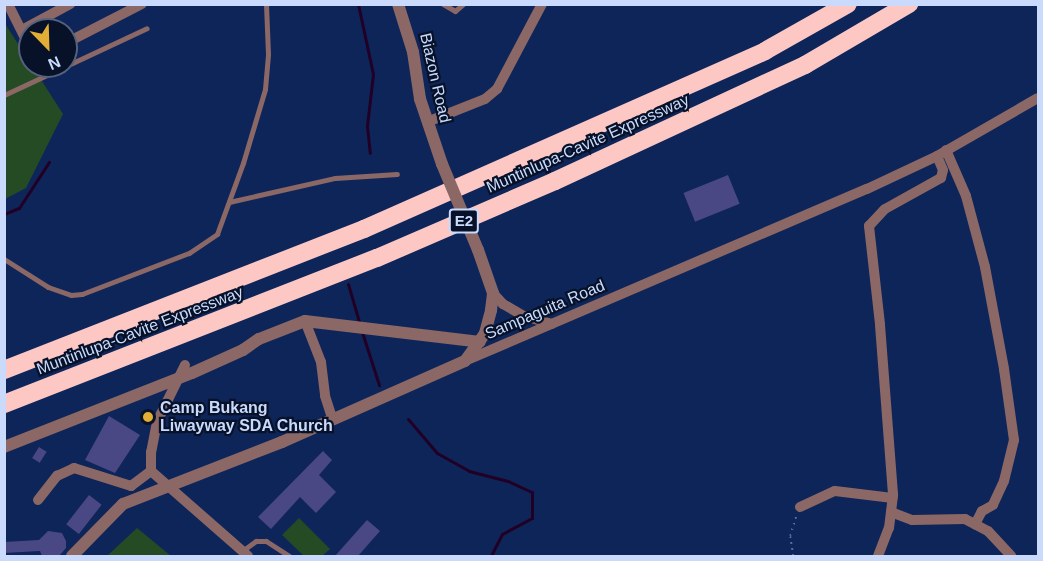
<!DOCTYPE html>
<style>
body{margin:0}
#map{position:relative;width:1043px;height:561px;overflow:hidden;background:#0e255a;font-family:Helvetica,sans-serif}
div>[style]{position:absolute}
.green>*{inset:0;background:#254b24}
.stream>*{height:3px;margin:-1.5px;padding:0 1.5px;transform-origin:1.5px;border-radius:1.5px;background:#210026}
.building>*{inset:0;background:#4a4785;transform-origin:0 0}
.path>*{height:1.5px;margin-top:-0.75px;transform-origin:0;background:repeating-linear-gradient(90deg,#576c9a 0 1.5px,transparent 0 6px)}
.service>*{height:5px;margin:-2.5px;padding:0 2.5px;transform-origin:2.5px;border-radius:2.5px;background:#8b6865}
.minor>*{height:10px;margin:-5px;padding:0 5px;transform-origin:5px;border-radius:5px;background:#8b6865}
.tertiary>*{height:12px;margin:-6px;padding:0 6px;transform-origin:6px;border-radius:6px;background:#8b6865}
.motorway>*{height:18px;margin:-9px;padding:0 9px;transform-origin:9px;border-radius:9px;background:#fdc8c4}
.tertiary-bridge>*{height:12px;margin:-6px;padding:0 6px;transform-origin:6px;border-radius:6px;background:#8b6865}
.dots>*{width:16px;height:16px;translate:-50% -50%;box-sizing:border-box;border:3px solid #071128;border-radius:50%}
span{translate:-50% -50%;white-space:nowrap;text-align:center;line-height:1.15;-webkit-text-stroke:4.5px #071128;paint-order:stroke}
.shield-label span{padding:2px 4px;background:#071128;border:2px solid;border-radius:4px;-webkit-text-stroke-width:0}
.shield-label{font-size:15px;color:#c9dafc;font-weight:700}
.street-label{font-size:16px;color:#c9dafc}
.poi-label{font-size:16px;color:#c9dafc;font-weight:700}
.left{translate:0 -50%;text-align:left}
.frame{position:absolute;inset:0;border:6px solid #c9dafc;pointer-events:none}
.north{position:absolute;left:18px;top:18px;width:60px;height:60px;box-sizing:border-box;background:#071128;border:2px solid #55617d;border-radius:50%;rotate:157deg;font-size:16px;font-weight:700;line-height:24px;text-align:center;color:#c9dafc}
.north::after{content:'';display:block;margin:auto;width:21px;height:27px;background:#e3ae35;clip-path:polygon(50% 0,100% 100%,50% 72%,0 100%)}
</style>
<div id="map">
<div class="green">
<div style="clip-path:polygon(4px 22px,63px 114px,26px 188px,5px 199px)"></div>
<div style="clip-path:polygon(299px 518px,330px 549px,322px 556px,304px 556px,282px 535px)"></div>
<div style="clip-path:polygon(137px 528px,171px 556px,107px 556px)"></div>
</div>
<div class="stream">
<div style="left:358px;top:4px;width:72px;rotate:77.9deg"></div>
<div style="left:373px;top:74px;width:52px;rotate:96.6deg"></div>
<div style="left:367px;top:126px;width:27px;rotate:84deg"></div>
<div style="left:4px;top:214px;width:16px;rotate:-22deg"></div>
<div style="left:19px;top:208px;width:55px;rotate:-56.9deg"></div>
<div style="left:348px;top:284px;width:43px;rotate:73.7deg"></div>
<div style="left:362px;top:332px;width:56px;rotate:72.2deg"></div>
<div style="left:408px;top:419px;width:45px;rotate:49.5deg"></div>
<div style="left:437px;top:453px;width:37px;rotate:29deg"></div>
<div style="left:469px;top:471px;width:40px;rotate:14.4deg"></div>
<div style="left:508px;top:481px;width:26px;rotate:25deg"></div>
<div style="left:532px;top:492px;width:26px;rotate:90deg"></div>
<div style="left:532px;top:518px;width:34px;rotate:152deg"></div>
<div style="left:502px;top:534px;width:25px;rotate:117deg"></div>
</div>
<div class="building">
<div style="left:728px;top:175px;width:31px;height:48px;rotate:68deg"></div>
<div style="clip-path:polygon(109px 416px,140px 435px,115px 473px,85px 460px)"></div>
<div style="left:39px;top:447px;width:9px;height:13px;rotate:32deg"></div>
<div style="clip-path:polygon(323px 451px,332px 460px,319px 475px,336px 492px,316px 513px,300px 497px,271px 529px,258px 517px)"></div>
<div style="left:89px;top:495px;width:16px;height:37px;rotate:38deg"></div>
<div style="clip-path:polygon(367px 520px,380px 531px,358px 556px,335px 556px)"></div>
<div style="clip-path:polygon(48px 531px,62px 533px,66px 541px,66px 548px,59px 556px,42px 556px,40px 551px,4px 553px,4px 542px,39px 540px)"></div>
</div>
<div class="path">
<div style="left:793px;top:556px;width:20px;rotate:-99deg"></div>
<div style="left:790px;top:536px;width:21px;rotate:-73deg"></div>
</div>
<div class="service">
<div style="left:443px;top:4px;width:14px;rotate:30deg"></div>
<div style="left:455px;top:11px;width:11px;rotate:-41deg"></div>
<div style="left:66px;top:66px;width:89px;rotate:-25.1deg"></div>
<div style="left:4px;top:95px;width:68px;rotate:-25.1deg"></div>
<div style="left:229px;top:202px;width:109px;rotate:-12.8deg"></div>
<div style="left:335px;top:178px;width:62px;rotate:-3.7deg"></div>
<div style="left:4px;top:259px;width:52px;rotate:32.5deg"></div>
<div style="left:48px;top:287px;width:24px;rotate:19deg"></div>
<div style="left:71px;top:295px;width:11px;rotate:-5deg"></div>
<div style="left:82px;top:294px;width:115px;rotate:-21deg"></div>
<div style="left:189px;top:253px;width:34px;rotate:-34deg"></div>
<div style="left:217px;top:234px;width:76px;rotate:-69.9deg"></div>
<div style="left:243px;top:163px;width:77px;rotate:-73.4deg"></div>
<div style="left:265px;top:89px;width:35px;rotate:-85deg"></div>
<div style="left:268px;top:54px;width:50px;rotate:-92.3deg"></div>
<div style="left:242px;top:551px;width:17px;rotate:-36deg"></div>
<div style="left:256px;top:541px;width:10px"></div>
<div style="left:266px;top:541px;width:27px;rotate:33deg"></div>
</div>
<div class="minor">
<div style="left:8px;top:4px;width:49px;rotate:63.4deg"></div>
<div style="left:22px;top:30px;width:55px;rotate:-28.4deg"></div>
<div style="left:66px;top:43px;width:85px;rotate:-27.2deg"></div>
<div style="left:427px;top:122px;width:62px;rotate:-21.6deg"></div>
<div style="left:485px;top:99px;width:16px;rotate:-40deg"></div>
<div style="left:497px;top:89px;width:96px;rotate:-62.1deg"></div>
<div style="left:946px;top:150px;width:50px;rotate:66.5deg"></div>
<div style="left:966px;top:196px;width:73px;rotate:75deg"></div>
<div style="left:985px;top:267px;width:104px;rotate:79.4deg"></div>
<div style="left:1004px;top:369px;width:72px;rotate:82deg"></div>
<div style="left:1014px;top:440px;width:42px;rotate:103.7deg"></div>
<div style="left:1004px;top:481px;width:26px;rotate:115deg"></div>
<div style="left:993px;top:505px;width:13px;rotate:151deg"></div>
<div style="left:982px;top:511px;width:15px;rotate:118deg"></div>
<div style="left:493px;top:293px;width:15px;rotate:48deg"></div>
<div style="left:503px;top:304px;width:24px;rotate:30deg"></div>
<div style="left:524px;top:316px;width:29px;rotate:16deg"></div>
<div style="left:305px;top:321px;width:44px;rotate:68.7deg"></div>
<div style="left:321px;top:362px;width:34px;rotate:83deg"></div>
<div style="left:325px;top:396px;width:25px;rotate:72deg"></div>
<div style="left:465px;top:361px;width:437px;rotate:-23.2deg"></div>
<div style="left:867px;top:189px;width:77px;rotate:-25.2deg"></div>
<div style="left:937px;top:156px;width:116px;rotate:-29.9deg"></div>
<div style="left:185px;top:365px;width:64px;rotate:116.2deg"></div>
<div style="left:157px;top:422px;width:31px;rotate:101deg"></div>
<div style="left:151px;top:452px;width:19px;rotate:90deg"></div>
<div style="left:151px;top:471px;width:129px;rotate:41.2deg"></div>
<div style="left:131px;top:486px;width:25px;rotate:-37deg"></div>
<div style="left:38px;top:500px;width:31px;rotate:-52deg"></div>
<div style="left:57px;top:476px;width:19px;rotate:-25deg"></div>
<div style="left:74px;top:468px;width:60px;rotate:17.5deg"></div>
<div style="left:800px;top:507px;width:38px;rotate:-25deg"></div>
<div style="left:835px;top:491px;width:58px;rotate:6.9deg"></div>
<div style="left:891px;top:512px;width:22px;rotate:21deg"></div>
<div style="left:912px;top:520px;width:53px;rotate:-1.1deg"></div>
<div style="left:965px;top:519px;width:26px;rotate:28deg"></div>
<div style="left:988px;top:531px;width:34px;rotate:47deg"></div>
<div style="left:878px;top:556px;width:30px;rotate:-69deg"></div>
<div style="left:889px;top:528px;width:34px;rotate:-83deg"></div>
<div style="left:893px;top:494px;width:170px;rotate:-94.4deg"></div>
<div style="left:880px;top:324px;width:99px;rotate:-96.4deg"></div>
<div style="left:869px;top:226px;width:23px;rotate:-47deg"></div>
<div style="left:885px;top:209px;width:64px;rotate:-29deg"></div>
<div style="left:941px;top:178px;width:8px;rotate:-76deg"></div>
<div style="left:943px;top:170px;width:15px;rotate:-113deg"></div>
</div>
<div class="tertiary">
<div style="left:398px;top:4px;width:50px;rotate:72.6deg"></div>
<div style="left:413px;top:52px;width:48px;rotate:81.5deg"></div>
<div style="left:420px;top:99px;width:69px;rotate:71.3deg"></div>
<div style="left:4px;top:447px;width:202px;rotate:-21.5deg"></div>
<div style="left:192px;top:373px;width:56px;rotate:-24.3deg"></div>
<div style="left:243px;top:350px;width:19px;rotate:-35deg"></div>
<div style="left:259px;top:339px;width:49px;rotate:-21.4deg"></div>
<div style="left:305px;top:321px;width:176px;rotate:6.8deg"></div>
<div style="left:72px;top:556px;width:73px;rotate:-45.6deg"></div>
<div style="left:123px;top:504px;width:171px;rotate:-21.3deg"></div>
<div style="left:282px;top:442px;width:200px;rotate:-23.9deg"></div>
<div style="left:465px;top:361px;width:34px;rotate:-54deg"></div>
<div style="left:485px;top:333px;width:24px;rotate:-75deg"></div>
<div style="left:491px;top:310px;width:17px;rotate:-83deg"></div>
<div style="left:493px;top:293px;width:46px;rotate:-109.2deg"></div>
</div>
<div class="motorway">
<div style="left:4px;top:370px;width:387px;rotate:-21.4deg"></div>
<div style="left:364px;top:229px;width:439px;rotate:-23.9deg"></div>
<div style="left:765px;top:51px;width:95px;rotate:-29.5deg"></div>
<div style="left:4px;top:404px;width:401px;rotate:-21.4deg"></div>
<div style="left:377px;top:258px;width:194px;rotate:-23.4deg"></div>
<div style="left:555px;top:181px;width:276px;rotate:-24.9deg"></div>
<div style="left:805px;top:65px;width:121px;rotate:-30.4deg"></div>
</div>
<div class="tertiary-bridge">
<div style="left:442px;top:164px;width:93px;rotate:67.3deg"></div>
</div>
<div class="dots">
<div style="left:148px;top:417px;background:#e3ae35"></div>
</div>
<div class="shield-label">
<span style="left:464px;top:221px">E2</span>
</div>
<div class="street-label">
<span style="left:435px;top:78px;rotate:77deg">Biazon Road</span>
<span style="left:588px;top:144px;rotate:-24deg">Muntinlupa-Cavite Expressway</span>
<span style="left:545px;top:310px;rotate:-23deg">Sampaguita Road</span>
<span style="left:140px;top:331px;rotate:-21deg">Muntinlupa-Cavite Expressway</span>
</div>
<div class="poi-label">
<span class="left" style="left:160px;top:417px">Camp Bukang<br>Liwayway SDA Church</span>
</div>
<div class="frame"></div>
<div class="north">N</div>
</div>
